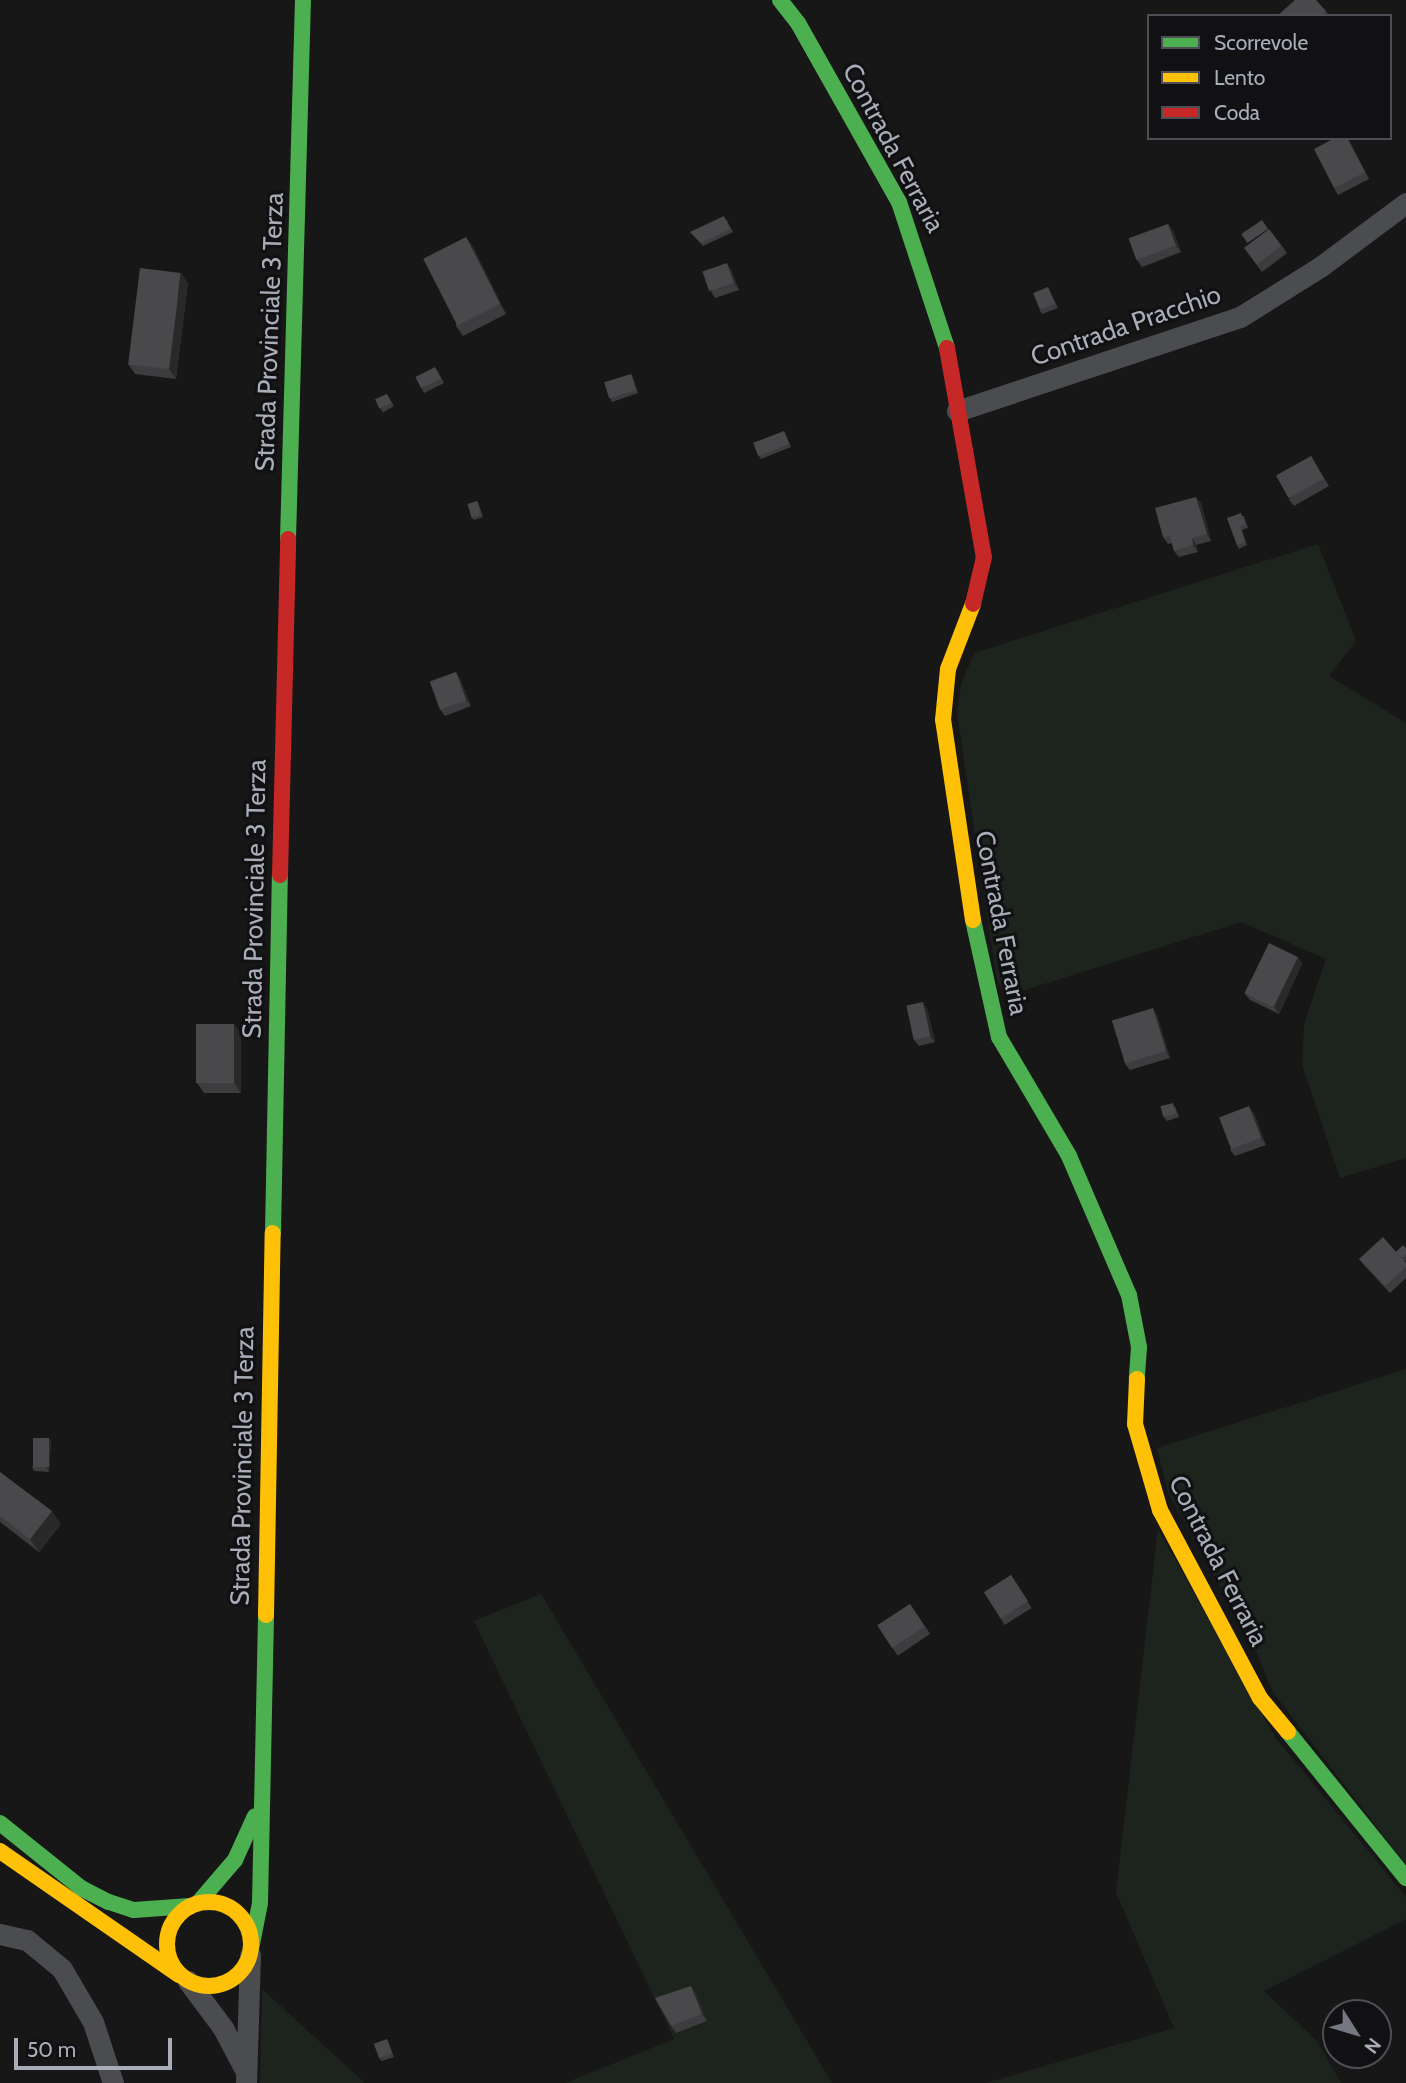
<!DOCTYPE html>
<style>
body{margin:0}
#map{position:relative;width:1406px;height:2083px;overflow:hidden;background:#171717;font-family:Cabin,sans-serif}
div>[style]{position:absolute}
.green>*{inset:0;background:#1d241e}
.street>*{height:21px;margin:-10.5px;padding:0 10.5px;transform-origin:10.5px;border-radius:10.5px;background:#4b4c50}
.fast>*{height:16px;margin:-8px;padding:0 8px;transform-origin:8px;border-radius:8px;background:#4caf50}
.slow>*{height:16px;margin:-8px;padding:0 8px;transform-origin:8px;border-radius:8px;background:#ffc107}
.slow>.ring{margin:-8px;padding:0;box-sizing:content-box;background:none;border:16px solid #ffc107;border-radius:50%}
.jam>*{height:16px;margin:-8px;padding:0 8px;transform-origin:8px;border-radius:8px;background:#c62828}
.wall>*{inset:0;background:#3d3d3f;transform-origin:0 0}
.shaded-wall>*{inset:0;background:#29292a}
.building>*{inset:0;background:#49494c;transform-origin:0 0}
span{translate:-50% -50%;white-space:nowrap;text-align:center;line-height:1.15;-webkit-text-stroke:6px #111113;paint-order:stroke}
.street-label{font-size:26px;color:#a8adb8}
.legend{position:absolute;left:1147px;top:14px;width:245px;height:126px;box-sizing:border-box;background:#111113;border:2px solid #4d4f55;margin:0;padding:9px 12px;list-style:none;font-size:21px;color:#a8adb8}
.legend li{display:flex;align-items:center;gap:14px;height:35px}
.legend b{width:35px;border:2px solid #4d4f55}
.north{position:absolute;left:1322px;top:1999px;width:70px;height:70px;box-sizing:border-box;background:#111113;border:2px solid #4d4f55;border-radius:50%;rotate:127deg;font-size:19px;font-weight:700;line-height:28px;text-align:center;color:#a8adb8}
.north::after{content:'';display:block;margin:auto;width:24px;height:32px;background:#757880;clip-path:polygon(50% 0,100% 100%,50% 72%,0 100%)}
.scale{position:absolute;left:14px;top:2038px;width:158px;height:32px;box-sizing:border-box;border:4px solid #a8adb8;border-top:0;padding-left:9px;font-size:21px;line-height:24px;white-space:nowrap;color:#a8adb8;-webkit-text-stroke:5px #111113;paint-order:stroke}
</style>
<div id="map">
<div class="green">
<div style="clip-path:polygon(1318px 544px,1356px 641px,1329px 676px,1406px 723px,1406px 1158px,1340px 1178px,1302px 1065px,1304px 1024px,1326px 959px,1241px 922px,1006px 996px,997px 981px,957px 713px,961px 684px,974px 653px)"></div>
<div style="clip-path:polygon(1406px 1369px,1406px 1865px,1272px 1691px,1256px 1651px,1168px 1492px,1157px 1448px)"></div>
<div style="clip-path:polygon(1158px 1529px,1275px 1737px,1406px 1897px,1406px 1919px,1264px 1991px,1317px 2041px,1341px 2083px,986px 2083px,1174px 2028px,1116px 1892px)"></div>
<div style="clip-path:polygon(541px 1594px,832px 2083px,565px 2083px,674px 2039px,474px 1621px)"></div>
<div style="clip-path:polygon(262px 1989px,365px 2083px,260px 2083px)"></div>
</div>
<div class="street">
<div style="left:957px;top:411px;width:298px;rotate:-18.4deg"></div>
<div style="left:1240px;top:317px;width:94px;rotate:-32deg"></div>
<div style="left:1320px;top:267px;width:107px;rotate:-36.7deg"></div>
<div style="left:0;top:1934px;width:28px;rotate:13deg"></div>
<div style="left:27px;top:1940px;width:45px;rotate:39.6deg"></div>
<div style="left:62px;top:1969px;width:61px;rotate:59.7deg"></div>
<div style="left:93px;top:2022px;width:64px;rotate:71.8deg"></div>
<div style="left:188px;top:1981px;width:59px;rotate:53.3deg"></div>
<div style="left:223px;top:2028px;width:45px;rotate:62.3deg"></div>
<div style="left:246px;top:2083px;width:128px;rotate:-88.2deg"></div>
</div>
<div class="fast">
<div style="left:780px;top:0;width:29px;rotate:52deg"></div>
<div style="left:798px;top:23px;width:206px;rotate:60.6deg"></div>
<div style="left:899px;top:202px;width:154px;rotate:71.8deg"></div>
<div style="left:288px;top:539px;width:539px;rotate:-88.41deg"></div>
<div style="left:973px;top:920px;width:120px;rotate:77.5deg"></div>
<div style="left:999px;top:1037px;width:138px;rotate:59.5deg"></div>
<div style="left:1069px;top:1156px;width:151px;rotate:66.7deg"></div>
<div style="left:1129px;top:1295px;width:53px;rotate:79.1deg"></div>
<div style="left:1139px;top:1347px;width:32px;rotate:94deg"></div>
<div style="left:273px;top:1233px;width:358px;rotate:-88.9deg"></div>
<div style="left:1288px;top:1732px;width:188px;rotate:51.1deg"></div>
<div style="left:0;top:1823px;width:104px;rotate:38.7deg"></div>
<div style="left:81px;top:1888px;width:31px;rotate:27deg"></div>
<div style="left:109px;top:1902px;width:26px;rotate:18deg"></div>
<div style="left:134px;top:1910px;width:56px;rotate:-4.1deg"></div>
<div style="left:198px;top:1903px;width:57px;rotate:-49.3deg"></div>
<div style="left:235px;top:1860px;width:48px;rotate:-65.6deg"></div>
<div style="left:251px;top:1949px;width:47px;rotate:-78.9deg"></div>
<div style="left:260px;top:1903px;width:288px;rotate:-88.8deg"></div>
</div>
<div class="slow">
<div style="left:973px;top:920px;width:202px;rotate:-98.5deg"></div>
<div style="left:943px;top:720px;width:51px;rotate:-84.4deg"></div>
<div style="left:948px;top:669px;width:70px;rotate:-69deg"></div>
<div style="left:1137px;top:1379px;width:45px;rotate:92.5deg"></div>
<div style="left:1135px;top:1424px;width:90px;rotate:73.8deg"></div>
<div style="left:1160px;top:1510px;width:213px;rotate:62deg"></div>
<div style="left:1260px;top:1698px;width:44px;rotate:50.5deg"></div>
<div style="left:266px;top:1615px;width:382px;rotate:-89deg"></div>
<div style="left:0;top:1851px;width:218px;rotate:34.7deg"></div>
<div class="ring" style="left:167px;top:1902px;width:68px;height:68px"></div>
</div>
<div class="jam">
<div style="left:947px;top:348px;width:212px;rotate:80deg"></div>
<div style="left:984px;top:557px;width:48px;rotate:103.2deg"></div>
<div style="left:280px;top:875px;width:336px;rotate:-88.6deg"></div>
</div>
<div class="wall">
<div style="clip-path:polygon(1326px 11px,1329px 16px,1277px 16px)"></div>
<div style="clip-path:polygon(1348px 138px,1369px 179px,1338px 195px,1334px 188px)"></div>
<div style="clip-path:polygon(726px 219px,733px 232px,703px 246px,690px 232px)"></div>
<div style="clip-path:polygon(1168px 224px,1173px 231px,1181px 252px,1142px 267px,1137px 260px)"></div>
<div style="clip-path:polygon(466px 237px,473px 247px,506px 314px,463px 336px,456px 326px)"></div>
<div style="clip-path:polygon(1282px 246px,1287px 253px,1262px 272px,1244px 248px)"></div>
<div style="clip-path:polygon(731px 269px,739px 290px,715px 298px,711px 292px)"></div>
<div style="clip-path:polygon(188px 283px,176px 379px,135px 374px,128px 364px)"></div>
<div style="clip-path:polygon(1048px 287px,1058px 308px,1042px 314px,1040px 311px)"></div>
<div style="clip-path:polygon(437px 370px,444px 383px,424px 393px,422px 389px)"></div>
<div style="clip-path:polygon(631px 374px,633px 378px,638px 393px,612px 402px,610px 398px)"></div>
<div style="left:387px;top:394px;width:14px;height:13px;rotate:60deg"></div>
<div style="clip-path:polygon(784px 431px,791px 447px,761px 459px,759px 456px)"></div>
<div style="clip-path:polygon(1311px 456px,1329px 486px,1294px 506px,1289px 500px)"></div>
<div style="clip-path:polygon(477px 501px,479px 505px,483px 517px,474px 520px,471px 517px)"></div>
<div style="clip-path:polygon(1201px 503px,1211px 541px,1196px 545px,1198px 552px,1179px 557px,1174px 551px,1172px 543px,1168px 544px,1163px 537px)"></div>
<div style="clip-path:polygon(1244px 516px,1248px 528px,1242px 530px,1247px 545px,1239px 549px,1237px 545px,1227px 518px)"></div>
<div style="clip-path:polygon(456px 672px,460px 679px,471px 706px,445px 716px,440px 709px)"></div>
<div style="clip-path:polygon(1298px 957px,1302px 964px,1279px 1014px,1250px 1000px,1245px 994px)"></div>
<div style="clip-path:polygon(927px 1009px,935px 1042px,919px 1046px,914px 1040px)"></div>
<div style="clip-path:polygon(1157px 1015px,1170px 1058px,1130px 1070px,1125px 1064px)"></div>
<div style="clip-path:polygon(241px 1034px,241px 1093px,204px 1093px,197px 1083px)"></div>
<div style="clip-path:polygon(1175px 1106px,1179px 1117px,1167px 1121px,1164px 1117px)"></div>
<div style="clip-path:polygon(1254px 1113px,1266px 1145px,1235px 1156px,1230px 1150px)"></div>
<div style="clip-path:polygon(1406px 1248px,1406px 1260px,1405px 1261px,1406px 1263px,1406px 1278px,1390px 1293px,1364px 1265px,1359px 1259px,1396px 1252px)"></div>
<div style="clip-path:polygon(51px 1442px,49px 1472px,34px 1471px,32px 1467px)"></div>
<div style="clip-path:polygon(0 1472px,61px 1524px,39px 1552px,0 1522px)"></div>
<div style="left:1011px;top:1575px;width:39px;height:32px;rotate:58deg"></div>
<div style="left:910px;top:1604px;width:36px;height:39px;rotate:56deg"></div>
<div style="clip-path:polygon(695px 1992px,707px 2021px,676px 2033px,671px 2026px)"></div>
<div style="clip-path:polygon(387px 2039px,394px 2057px,382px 2061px,379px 2058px)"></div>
</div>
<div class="shaded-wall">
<div style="clip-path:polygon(1347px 138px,1349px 140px,1369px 179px,1365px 172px)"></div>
<div style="clip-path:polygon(1168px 224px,1173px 231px,1181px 252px,1176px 246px)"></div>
<div style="clip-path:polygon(466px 237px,473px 247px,506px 314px,500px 304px)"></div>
<div style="clip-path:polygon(727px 263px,731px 269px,739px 290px,734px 283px)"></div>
<div style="clip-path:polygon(181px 273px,188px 283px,176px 379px,169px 369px)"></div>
<div style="clip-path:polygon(1196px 497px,1201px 503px,1211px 541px,1207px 534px)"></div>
<div style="clip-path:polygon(1192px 538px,1196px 545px,1198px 552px,1193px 545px)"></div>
<div style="clip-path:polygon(456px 672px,460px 679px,471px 706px,466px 700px)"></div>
<div style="clip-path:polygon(1298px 957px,1302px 964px,1279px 1014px,1274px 1007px)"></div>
<div style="clip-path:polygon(923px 1002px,927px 1009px,935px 1042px,930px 1036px)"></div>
<div style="clip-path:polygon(1153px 1008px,1157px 1015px,1170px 1058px,1166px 1051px)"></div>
<div style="clip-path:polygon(234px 1024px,241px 1034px,241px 1093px,234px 1083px)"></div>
<div style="clip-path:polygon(1249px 1106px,1254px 1113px,1266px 1145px,1261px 1138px)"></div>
<div style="clip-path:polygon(49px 1438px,51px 1442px,49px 1472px,47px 1468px)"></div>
<div style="clip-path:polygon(52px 1511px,61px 1524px,39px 1552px,30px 1539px)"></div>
<div style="clip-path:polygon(691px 1986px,695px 1992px,707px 2021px,702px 2014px)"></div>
</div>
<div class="building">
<div style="clip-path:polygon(1295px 0,1316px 0,1326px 11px,1321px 16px,1277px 16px)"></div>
<div style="clip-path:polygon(1335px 138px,1347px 138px,1365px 172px,1334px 188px,1314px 149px)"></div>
<div style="clip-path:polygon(724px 216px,730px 229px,701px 243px,690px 232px)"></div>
<div style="left:1262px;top:220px;width:11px;height:25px;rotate:56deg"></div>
<div style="left:1168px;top:224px;width:23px;height:42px;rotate:70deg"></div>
<div style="left:1269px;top:229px;width:21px;height:31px;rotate:53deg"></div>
<div style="left:466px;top:237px;width:75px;height:48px;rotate:63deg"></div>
<div style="left:727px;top:263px;width:21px;height:26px;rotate:71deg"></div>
<div style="left:140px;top:268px;width:41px;height:97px;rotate:7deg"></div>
<div style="left:1048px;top:287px;width:18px;height:16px;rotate:68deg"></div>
<div style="left:435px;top:367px;width:13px;height:22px;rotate:63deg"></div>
<div style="left:631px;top:374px;width:17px;height:28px;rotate:73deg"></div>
<div style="left:387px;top:394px;width:10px;height:13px;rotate:66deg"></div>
<div style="left:784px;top:431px;width:14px;height:33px;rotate:69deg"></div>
<div style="left:1311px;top:456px;width:26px;height:40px;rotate:61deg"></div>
<div style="clip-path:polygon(1196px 497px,1207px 534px,1192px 538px,1193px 545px,1174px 551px,1170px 536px,1163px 537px,1155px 508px)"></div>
<div style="left:477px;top:501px;width:14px;height:10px;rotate:73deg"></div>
<div style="clip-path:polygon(1241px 513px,1245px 524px,1240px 527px,1245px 542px,1237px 545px,1227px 518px)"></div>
<div style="left:456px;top:672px;width:30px;height:28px;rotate:70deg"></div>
<div style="left:1269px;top:943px;width:32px;height:56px;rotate:26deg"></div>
<div style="left:923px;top:1002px;width:35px;height:17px;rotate:78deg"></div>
<div style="left:1153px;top:1008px;width:45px;height:43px;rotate:73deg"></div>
<div style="left:196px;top:1024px;width:38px;height:59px"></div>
<div style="left:1173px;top:1103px;width:11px;height:13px;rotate:75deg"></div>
<div style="left:1249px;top:1106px;width:34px;height:32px;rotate:69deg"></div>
<div style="clip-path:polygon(1383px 1237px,1406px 1263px,1406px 1267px,1385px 1286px,1359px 1259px)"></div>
<div style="clip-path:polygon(1403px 1245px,1406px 1248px,1406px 1254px,1402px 1258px,1396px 1252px)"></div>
<div style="left:33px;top:1438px;width:16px;height:29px"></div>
<div style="clip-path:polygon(0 1472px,52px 1511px,30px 1539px,0 1516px)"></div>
<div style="left:1011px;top:1575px;width:31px;height:32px;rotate:57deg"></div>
<div style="left:910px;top:1604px;width:27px;height:39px;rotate:57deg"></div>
<div style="clip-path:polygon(691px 1986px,702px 2014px,671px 2026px,655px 1998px)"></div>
<div style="left:387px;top:2039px;width:15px;height:14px;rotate:70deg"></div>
</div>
<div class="street-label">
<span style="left:893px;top:148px;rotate:62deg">Contrada Ferraria</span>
<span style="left:1126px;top:326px;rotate:-19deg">Contrada Pracchio</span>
<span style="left:270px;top:332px;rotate:-88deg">Strada Provinciale 3 Terza</span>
<span style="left:255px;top:899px;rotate:-89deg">Strada Provinciale 3 Terza</span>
<span style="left:1001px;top:923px;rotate:79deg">Contrada Ferraria</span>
<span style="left:243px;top:1466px;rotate:-89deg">Strada Provinciale 3 Terza</span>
<span style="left:1218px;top:1561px;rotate:63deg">Contrada Ferraria</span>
</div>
<ul class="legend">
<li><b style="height:9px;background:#4caf50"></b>Scorrevole</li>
<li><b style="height:9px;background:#ffc107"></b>Lento</li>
<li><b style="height:9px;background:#c62828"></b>Coda</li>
</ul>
<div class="north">N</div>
<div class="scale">50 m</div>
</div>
